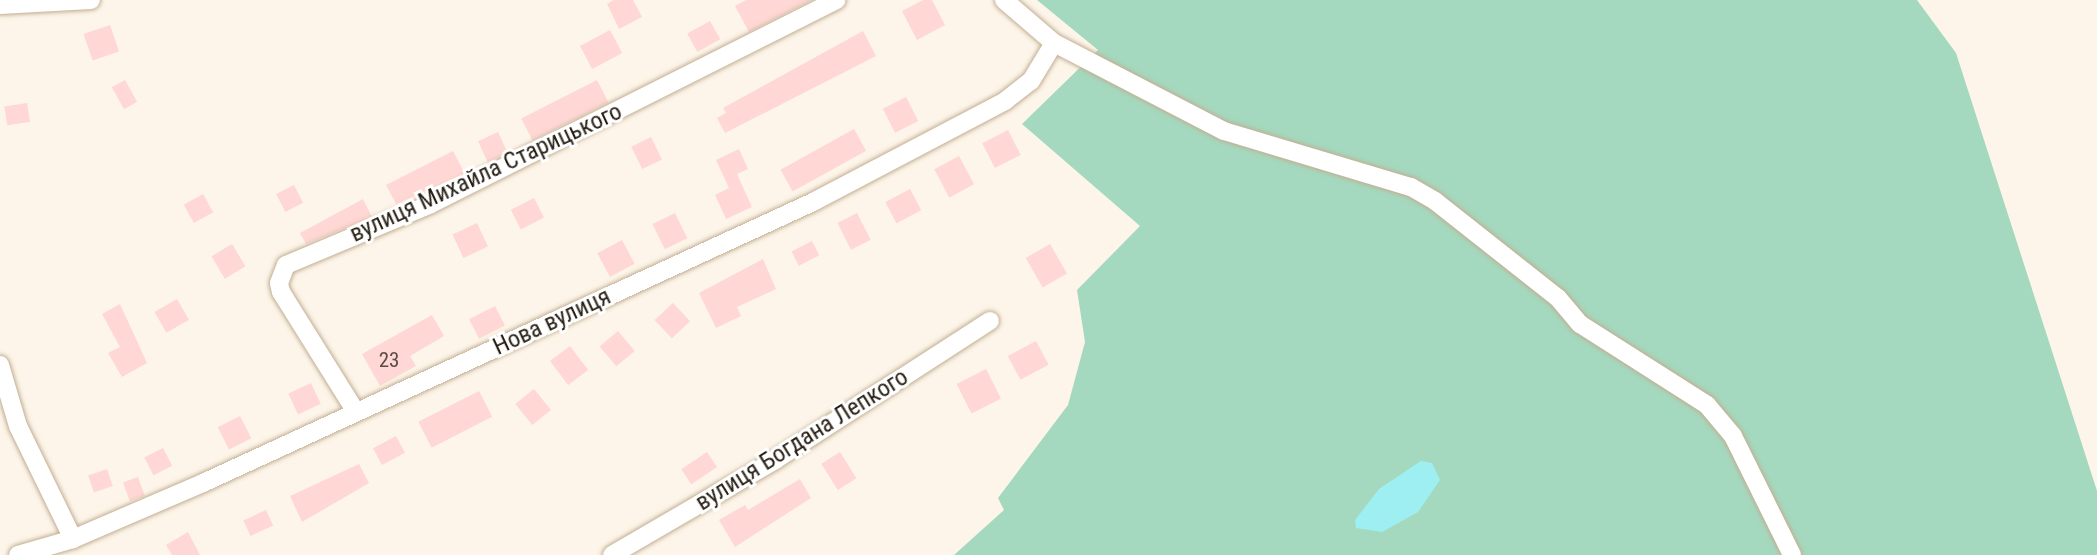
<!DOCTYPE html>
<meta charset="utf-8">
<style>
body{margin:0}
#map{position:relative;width:2097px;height:555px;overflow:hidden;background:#fdf5e9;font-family:"Roboto Condensed",sans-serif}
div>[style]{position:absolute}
.green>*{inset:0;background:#a4d9bf}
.water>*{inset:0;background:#9eeff1}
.building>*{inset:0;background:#ffd7d4;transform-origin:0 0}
.roads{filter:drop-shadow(0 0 2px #c2ae92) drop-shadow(0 0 2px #c2ae92)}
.minor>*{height:18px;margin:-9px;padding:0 9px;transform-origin:9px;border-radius:9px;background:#fff}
span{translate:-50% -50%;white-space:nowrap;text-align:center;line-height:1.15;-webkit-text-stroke:6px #fff;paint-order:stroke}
.number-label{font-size:21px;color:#5c4c43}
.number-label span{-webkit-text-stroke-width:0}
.street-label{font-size:24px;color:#251e13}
</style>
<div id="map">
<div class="green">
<div style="clip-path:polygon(1037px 0,1917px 0,1956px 53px,2097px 491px,2097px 555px,954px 555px,1004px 510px,998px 498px,1068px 405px,1085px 342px,1077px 290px,1140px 226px,1022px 124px,1098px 50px)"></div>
</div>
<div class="water">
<div style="clip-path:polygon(1421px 461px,1432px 463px,1440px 480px,1418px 512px,1382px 532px,1356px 528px,1355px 520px,1379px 489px)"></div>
</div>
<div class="building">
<div style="clip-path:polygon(614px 0,633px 0,642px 17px,619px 29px,607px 4px)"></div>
<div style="clip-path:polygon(746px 0,812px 0,749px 32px,735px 6px)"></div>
<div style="clip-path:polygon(923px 0,932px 0,945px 25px,917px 40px,902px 11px)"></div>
<div style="left:710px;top:21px;width:21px;height:26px;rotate:61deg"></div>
<div style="left:110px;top:25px;width:28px;height:28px;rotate:71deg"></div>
<div style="left:610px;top:30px;width:26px;height:34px;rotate:62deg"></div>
<div style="clip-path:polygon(863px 31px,876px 56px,725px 133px,717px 118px,726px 113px,723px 108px)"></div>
<div style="left:125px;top:80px;width:25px;height:15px;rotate:61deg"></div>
<div style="left:597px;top:80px;width:25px;height:85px;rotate:63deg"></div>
<div style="left:906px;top:97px;width:27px;height:26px;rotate:63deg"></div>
<div style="left:27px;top:103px;width:19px;height:23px;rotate:81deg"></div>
<div style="left:854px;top:129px;width:25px;height:84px;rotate:61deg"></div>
<div style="left:1008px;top:130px;width:28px;height:29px;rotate:63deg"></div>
<div style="left:498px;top:132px;width:23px;height:22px;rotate:65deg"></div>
<div style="left:651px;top:137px;width:25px;height:22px;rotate:64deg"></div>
<div style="clip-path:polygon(739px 149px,748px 169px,737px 174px,752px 207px,726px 219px,715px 195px,729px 188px,716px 160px)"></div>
<div style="clip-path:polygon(453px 151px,465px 174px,396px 204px,386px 185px)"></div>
<div style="left:959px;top:156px;width:32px;height:28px;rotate:62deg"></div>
<div style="left:294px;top:185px;width:20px;height:20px;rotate:63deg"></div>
<div style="left:910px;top:189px;width:24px;height:28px;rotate:62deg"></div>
<div style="left:203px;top:194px;width:21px;height:22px;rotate:61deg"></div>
<div style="left:534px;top:198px;width:22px;height:26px;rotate:63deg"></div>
<div style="clip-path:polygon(363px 199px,372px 217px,306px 244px,300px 233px)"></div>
<div style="left:675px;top:213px;width:28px;height:25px;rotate:64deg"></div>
<div style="left:857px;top:213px;width:30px;height:22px;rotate:63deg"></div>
<div style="left:477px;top:223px;width:26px;height:27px;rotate:65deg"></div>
<div style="left:622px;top:240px;width:27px;height:28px;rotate:62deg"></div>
<div style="left:812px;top:241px;width:16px;height:23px;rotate:63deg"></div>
<div style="left:232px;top:244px;width:26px;height:24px;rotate:59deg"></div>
<div style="left:1050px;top:244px;width:34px;height:28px;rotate:60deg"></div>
<div style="clip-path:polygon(763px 259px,776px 289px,737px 307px,741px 316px,716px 328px,699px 293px)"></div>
<div style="left:177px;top:299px;width:24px;height:26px;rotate:60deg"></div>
<div style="left:673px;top:303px;width:25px;height:25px;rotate:47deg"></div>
<div style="clip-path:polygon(120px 304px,147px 363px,122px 377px,108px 353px,120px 347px,102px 314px)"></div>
<div style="left:495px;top:306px;width:22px;height:29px;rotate:63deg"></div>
<div style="clip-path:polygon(432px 315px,444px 336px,410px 356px,416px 366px,380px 386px,362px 354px)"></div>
<div style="left:618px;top:331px;width:26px;height:24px;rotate:50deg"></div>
<div style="left:1036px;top:341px;width:27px;height:32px;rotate:62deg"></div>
<div style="left:570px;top:346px;width:30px;height:25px;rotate:53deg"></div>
<div style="left:986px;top:369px;width:33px;height:33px;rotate:63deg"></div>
<div style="left:311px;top:383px;width:23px;height:25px;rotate:65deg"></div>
<div style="left:534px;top:389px;width:27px;height:24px;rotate:51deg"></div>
<div style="left:479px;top:391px;width:29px;height:68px;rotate:63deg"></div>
<div style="left:240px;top:416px;width:25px;height:25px;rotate:63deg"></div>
<div style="left:396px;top:436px;width:19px;height:26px;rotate:62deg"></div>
<div style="left:163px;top:448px;width:20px;height:21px;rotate:63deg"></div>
<div style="left:707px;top:452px;width:18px;height:31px;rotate:56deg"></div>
<div style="left:840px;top:452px;width:31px;height:22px;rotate:58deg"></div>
<div style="clip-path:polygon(359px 464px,369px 483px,302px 522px,290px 496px)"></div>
<div style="left:107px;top:469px;width:18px;height:20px;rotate:71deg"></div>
<div style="left:138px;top:477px;width:20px;height:16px;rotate:70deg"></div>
<div style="clip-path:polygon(800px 479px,811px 498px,735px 547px,719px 520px,745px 505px,748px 510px)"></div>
<div style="left:266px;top:510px;width:17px;height:25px;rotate:65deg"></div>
<div style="clip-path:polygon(188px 532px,200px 555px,172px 555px,166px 545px)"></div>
</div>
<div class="roads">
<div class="minor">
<div style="left:1004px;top:0;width:66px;rotate:40.7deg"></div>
<div style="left:1054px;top:43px;width:191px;rotate:27.4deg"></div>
<div style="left:1224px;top:131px;width:195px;rotate:16.7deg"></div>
<div style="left:1411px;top:187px;width:28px;rotate:30deg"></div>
<div style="left:1435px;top:201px;width:157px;rotate:38.3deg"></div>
<div style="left:1558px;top:298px;width:34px;rotate:50deg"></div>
<div style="left:1580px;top:324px;width:151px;rotate:32.5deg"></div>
<div style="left:1707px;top:405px;width:40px;rotate:50deg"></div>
<div style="left:1733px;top:436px;width:133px;rotate:63.6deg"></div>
<div style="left:0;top:5px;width:91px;rotate:-3.1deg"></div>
<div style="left:0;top:365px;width:64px;rotate:73.6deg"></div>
<div style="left:18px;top:426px;width:126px;rotate:64deg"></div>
<div style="left:356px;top:412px;width:142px;rotate:-122deg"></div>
<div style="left:281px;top:292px;width:9px;rotate:-103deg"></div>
<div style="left:279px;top:283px;width:19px;rotate:-69deg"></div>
<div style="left:286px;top:265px;width:157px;rotate:-22.8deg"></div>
<div style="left:431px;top:204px;width:454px;rotate:-26.7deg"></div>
<div style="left:18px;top:555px;width:57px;rotate:-16.2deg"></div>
<div style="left:73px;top:539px;width:142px;rotate:-23.3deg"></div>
<div style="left:203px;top:483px;width:672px;rotate:-24.73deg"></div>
<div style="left:813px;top:202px;width:217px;rotate:-27.7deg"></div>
<div style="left:1005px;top:101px;width:33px;rotate:-38deg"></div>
<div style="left:1031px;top:81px;width:44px;rotate:-58.8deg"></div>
<div style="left:612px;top:555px;width:189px;rotate:-30.2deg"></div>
<div style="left:775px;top:460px;width:256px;rotate:-32.9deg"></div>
</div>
</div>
<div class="number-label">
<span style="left:389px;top:360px">23</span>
</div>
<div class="street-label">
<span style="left:486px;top:173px;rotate:-25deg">вулиця Михайла Старицького</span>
<span style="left:552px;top:322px;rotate:-25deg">Нова вулиця</span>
<span style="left:802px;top:440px;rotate:-32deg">вулиця Богдана Лепкого</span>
</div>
</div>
